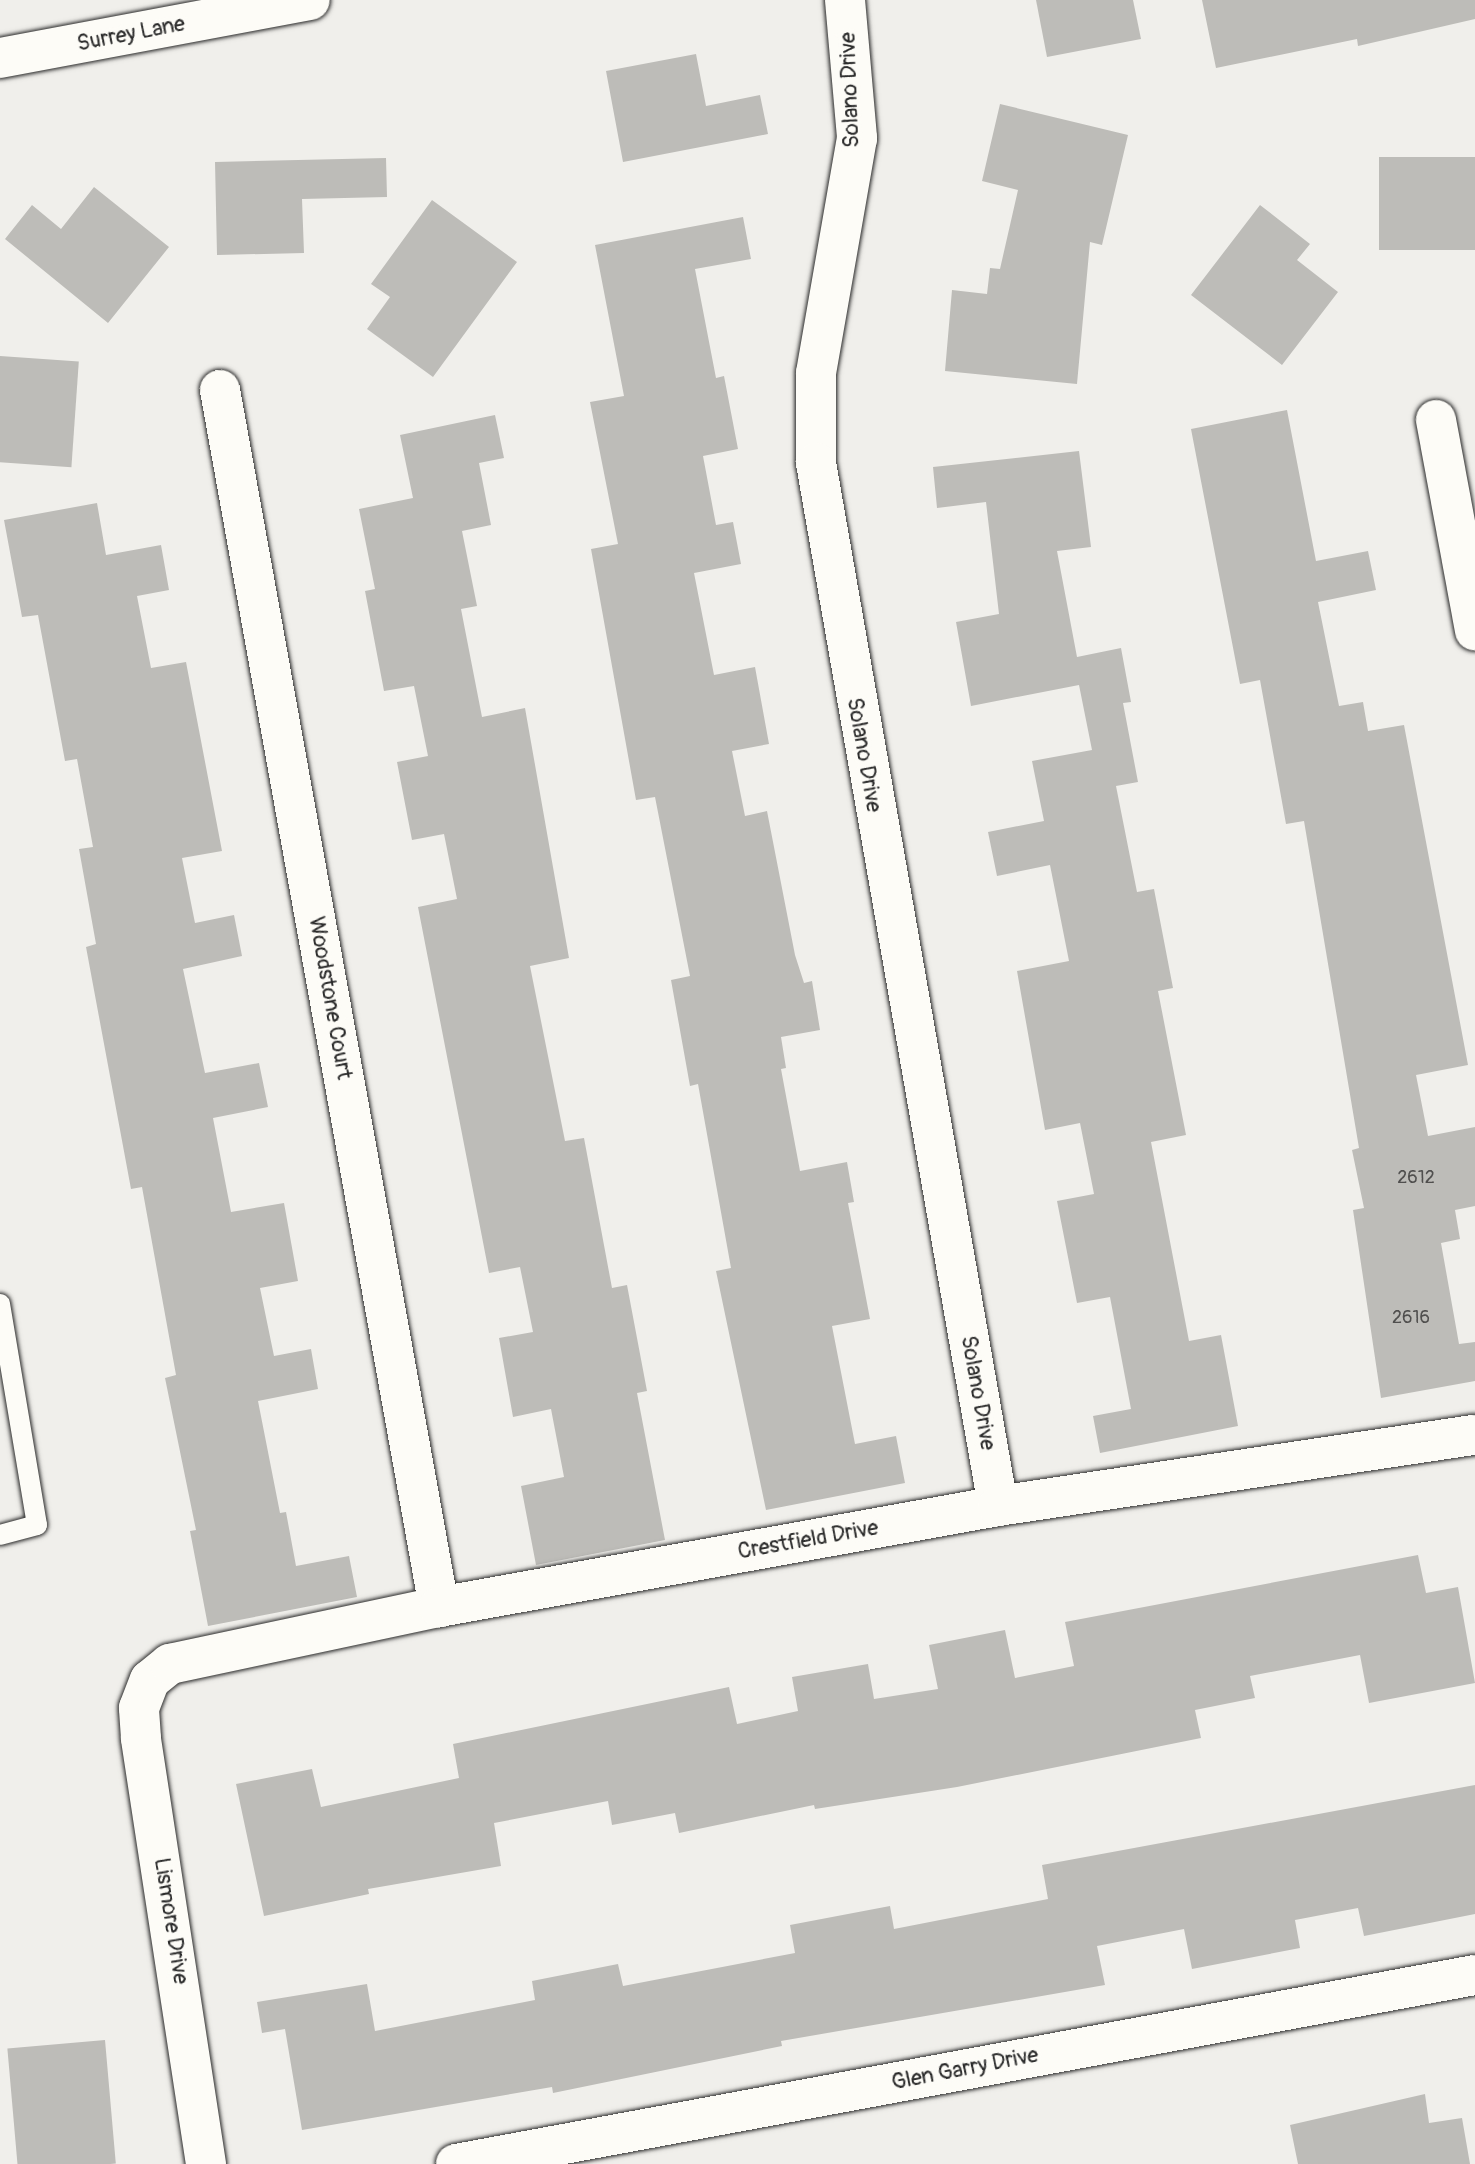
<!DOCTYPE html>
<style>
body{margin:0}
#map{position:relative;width:1475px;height:2164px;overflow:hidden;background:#f0efeb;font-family:Pangolin,sans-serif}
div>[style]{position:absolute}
.building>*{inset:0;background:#bdbcb8;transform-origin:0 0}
.roads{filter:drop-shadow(0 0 2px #2b2b2b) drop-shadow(0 0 2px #2b2b2b)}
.lane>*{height:20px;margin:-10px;padding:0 10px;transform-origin:10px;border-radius:10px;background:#fdfcf7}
.street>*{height:40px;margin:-20px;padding:0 20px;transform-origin:20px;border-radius:20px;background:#fdfcf7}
span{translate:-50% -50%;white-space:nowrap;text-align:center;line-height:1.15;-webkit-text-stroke:8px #fdfcf7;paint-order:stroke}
.number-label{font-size:18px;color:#504f4e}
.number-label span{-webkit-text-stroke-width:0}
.street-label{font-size:22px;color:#2b2b2b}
</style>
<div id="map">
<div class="building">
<div style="clip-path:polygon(1036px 0,1133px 0,1141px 39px,1047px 57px)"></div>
<div style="clip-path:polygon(1202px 0,1475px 0,1475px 19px,1358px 46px,1357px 39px,1216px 68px)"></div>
<div style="clip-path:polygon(696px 54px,706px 106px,760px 95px,768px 134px,623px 162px,606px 71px)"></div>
<div style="clip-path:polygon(1000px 104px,1128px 135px,1102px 245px,1090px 242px,1077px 384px,945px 371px,952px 290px,987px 294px,990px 268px,1000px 269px,1018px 190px,982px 181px)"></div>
<div style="left:1475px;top:157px;width:93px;height:96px;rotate:90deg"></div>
<div style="clip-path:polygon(386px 158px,387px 197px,302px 199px,304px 253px,217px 255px,215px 162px)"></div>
<div style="clip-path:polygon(94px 187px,169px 247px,108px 323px,5px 239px,32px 205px,61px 229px)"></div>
<div style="clip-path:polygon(432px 200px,517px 262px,433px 377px,367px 329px,390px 297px,371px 284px)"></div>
<div style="clip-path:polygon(1260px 205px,1310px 244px,1297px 260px,1338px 292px,1282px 365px,1191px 295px)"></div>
<div style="clip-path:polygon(743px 217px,751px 259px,695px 269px,716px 378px,724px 376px,738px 449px,703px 456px,716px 525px,733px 522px,741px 564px,694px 573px,714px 675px,755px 667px,769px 744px,732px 751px,745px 816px,767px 811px,795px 955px,804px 983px,812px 981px,820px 1030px,781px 1037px,786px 1068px,781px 1069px,800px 1171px,847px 1162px,854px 1202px,848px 1203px,870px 1319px,832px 1326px,855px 1444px,896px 1436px,905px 1483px,766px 1510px,716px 1271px,731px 1268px,698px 1084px,690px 1086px,671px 980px,690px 976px,655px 797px,636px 800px,591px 549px,618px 544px,590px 402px,624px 396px,595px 245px)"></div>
<div style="left:0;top:356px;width:79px;height:106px;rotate:4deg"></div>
<div style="clip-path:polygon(1287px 410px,1316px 561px,1368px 551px,1376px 590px,1318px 602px,1339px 706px,1363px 702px,1368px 731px,1404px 725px,1468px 1065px,1416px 1075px,1428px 1136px,1475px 1127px,1475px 1206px,1455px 1210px,1460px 1239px,1441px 1243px,1459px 1344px,1475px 1342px,1475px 1381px,1381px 1398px,1353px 1210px,1364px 1208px,1352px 1150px,1359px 1148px,1304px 821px,1286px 824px,1260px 680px,1240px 684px,1191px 429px)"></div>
<div style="clip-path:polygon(495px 415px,504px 458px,479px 463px,491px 525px,462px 531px,477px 606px,461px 609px,482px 717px,525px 708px,569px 958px,530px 966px,565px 1141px,584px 1138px,612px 1288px,627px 1285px,647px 1391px,637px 1393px,665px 1540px,536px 1565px,521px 1486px,564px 1477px,551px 1409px,513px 1417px,499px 1338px,533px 1332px,520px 1267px,489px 1273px,418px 907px,457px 899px,444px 834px,412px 840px,397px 762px,428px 756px,414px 686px,384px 691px,365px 591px,375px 589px,359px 509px,413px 498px,400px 435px)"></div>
<div style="clip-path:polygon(1079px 451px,1091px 547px,1057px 551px,1077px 657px,1121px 648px,1131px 702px,1123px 703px,1138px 782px,1116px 786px,1137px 892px,1154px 889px,1173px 988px,1158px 991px,1186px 1135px,1151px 1142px,1189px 1341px,1221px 1335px,1238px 1426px,1100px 1453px,1093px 1416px,1131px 1409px,1110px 1297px,1077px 1303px,1057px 1201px,1094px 1194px,1080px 1123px,1045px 1130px,1017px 971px,1069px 961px,1050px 865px,997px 876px,988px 832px,1044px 821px,1032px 761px,1092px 750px,1079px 685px,971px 706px,956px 622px,999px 614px,986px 502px,937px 508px,933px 467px)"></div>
<div style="clip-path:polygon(97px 503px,106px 555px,161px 545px,169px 590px,137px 596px,151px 668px,186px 662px,222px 851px,182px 858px,195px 923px,234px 915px,242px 956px,183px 969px,205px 1073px,259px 1063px,268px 1107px,213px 1118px,231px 1212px,284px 1203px,298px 1281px,260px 1288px,274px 1356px,311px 1349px,318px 1389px,258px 1401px,280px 1513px,286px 1512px,296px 1566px,349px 1556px,357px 1597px,208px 1626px,190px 1531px,196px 1530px,165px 1378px,176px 1375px,142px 1187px,131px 1189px,86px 947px,96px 944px,79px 849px,93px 847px,77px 759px,65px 761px,38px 615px,22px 617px,4px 520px)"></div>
<div style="clip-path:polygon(1418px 1555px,1426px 1593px,1458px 1587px,1475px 1683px,1369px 1703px,1360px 1655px,1250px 1676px,1255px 1698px,1195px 1710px,1201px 1738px,957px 1787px,815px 1809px,814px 1805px,679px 1833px,675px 1813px,612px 1825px,608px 1801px,494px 1823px,501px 1866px,368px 1889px,369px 1894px,264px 1916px,236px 1784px,312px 1769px,321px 1807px,459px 1778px,453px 1744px,729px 1687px,737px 1724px,798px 1711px,792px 1677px,868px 1664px,874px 1699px,938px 1689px,929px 1645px,1005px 1630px,1015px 1678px,1074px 1666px,1065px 1622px)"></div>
<div style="clip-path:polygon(1475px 1785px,1475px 1914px,1364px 1936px,1358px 1908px,1295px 1920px,1300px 1948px,1192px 1969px,1184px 1929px,1097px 1946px,1105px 1985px,781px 2041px,782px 2046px,553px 2093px,552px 2087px,302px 2130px,285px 2029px,262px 2033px,257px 2002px,367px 1984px,375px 2031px,535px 2000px,532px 1981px,618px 1964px,623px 1986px,795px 1953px,790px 1925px,890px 1906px,894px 1929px,1048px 1899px,1042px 1865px)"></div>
<div style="left:105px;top:2040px;width:124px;height:98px;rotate:85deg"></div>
<div style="clip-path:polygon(1425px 2094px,1429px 2123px,1462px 2118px,1470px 2164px,1298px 2164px,1290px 2125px)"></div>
</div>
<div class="roads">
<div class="lane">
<div style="left:0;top:1304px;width:224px;rotate:80.5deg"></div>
<div style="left:37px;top:1525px;width:38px;rotate:165deg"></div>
</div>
<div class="street">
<div style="left:845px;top:0;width:139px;rotate:85deg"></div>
<div style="left:857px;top:138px;width:239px;rotate:99.9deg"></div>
<div style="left:816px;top:373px;width:90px;rotate:90deg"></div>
<div style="left:816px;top:463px;width:1059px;rotate:80.1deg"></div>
<div style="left:0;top:58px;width:315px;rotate:-10.6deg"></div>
<div style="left:220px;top:390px;width:1237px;rotate:79.8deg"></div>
<div style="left:1436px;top:420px;width:214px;rotate:79.5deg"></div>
<div style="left:206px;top:2164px;width:431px;rotate:-98.7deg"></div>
<div style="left:141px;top:1738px;width:30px;rotate:-94deg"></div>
<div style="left:139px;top:1708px;width:30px;rotate:-69deg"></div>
<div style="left:150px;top:1680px;width:26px;rotate:-39deg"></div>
<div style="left:170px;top:1664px;width:275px;rotate:-12deg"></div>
<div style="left:439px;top:1607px;width:568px;rotate:-10.24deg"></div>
<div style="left:998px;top:1506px;width:482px;rotate:-8.5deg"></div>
<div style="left:456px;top:2164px;width:1036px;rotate:-10.51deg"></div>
</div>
</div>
<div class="number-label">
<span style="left:1416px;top:1178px">2612</span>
<span style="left:1411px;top:1318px">2616</span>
</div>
<div class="street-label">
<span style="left:131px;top:34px;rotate:-11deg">Surrey Lane</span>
<span style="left:850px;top:90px;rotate:-92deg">Solano Drive</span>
<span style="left:864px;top:755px;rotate:80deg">Solano Drive</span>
<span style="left:330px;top:998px;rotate:80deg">Woodstone Court</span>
<span style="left:978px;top:1393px;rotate:80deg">Solano Drive</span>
<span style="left:808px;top:1540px;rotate:-10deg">Crestfield Drive</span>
<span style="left:171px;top:1921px;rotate:81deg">Lismore Drive</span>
<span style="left:965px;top:2069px;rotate:-11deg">Glen Garry Drive</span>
</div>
</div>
